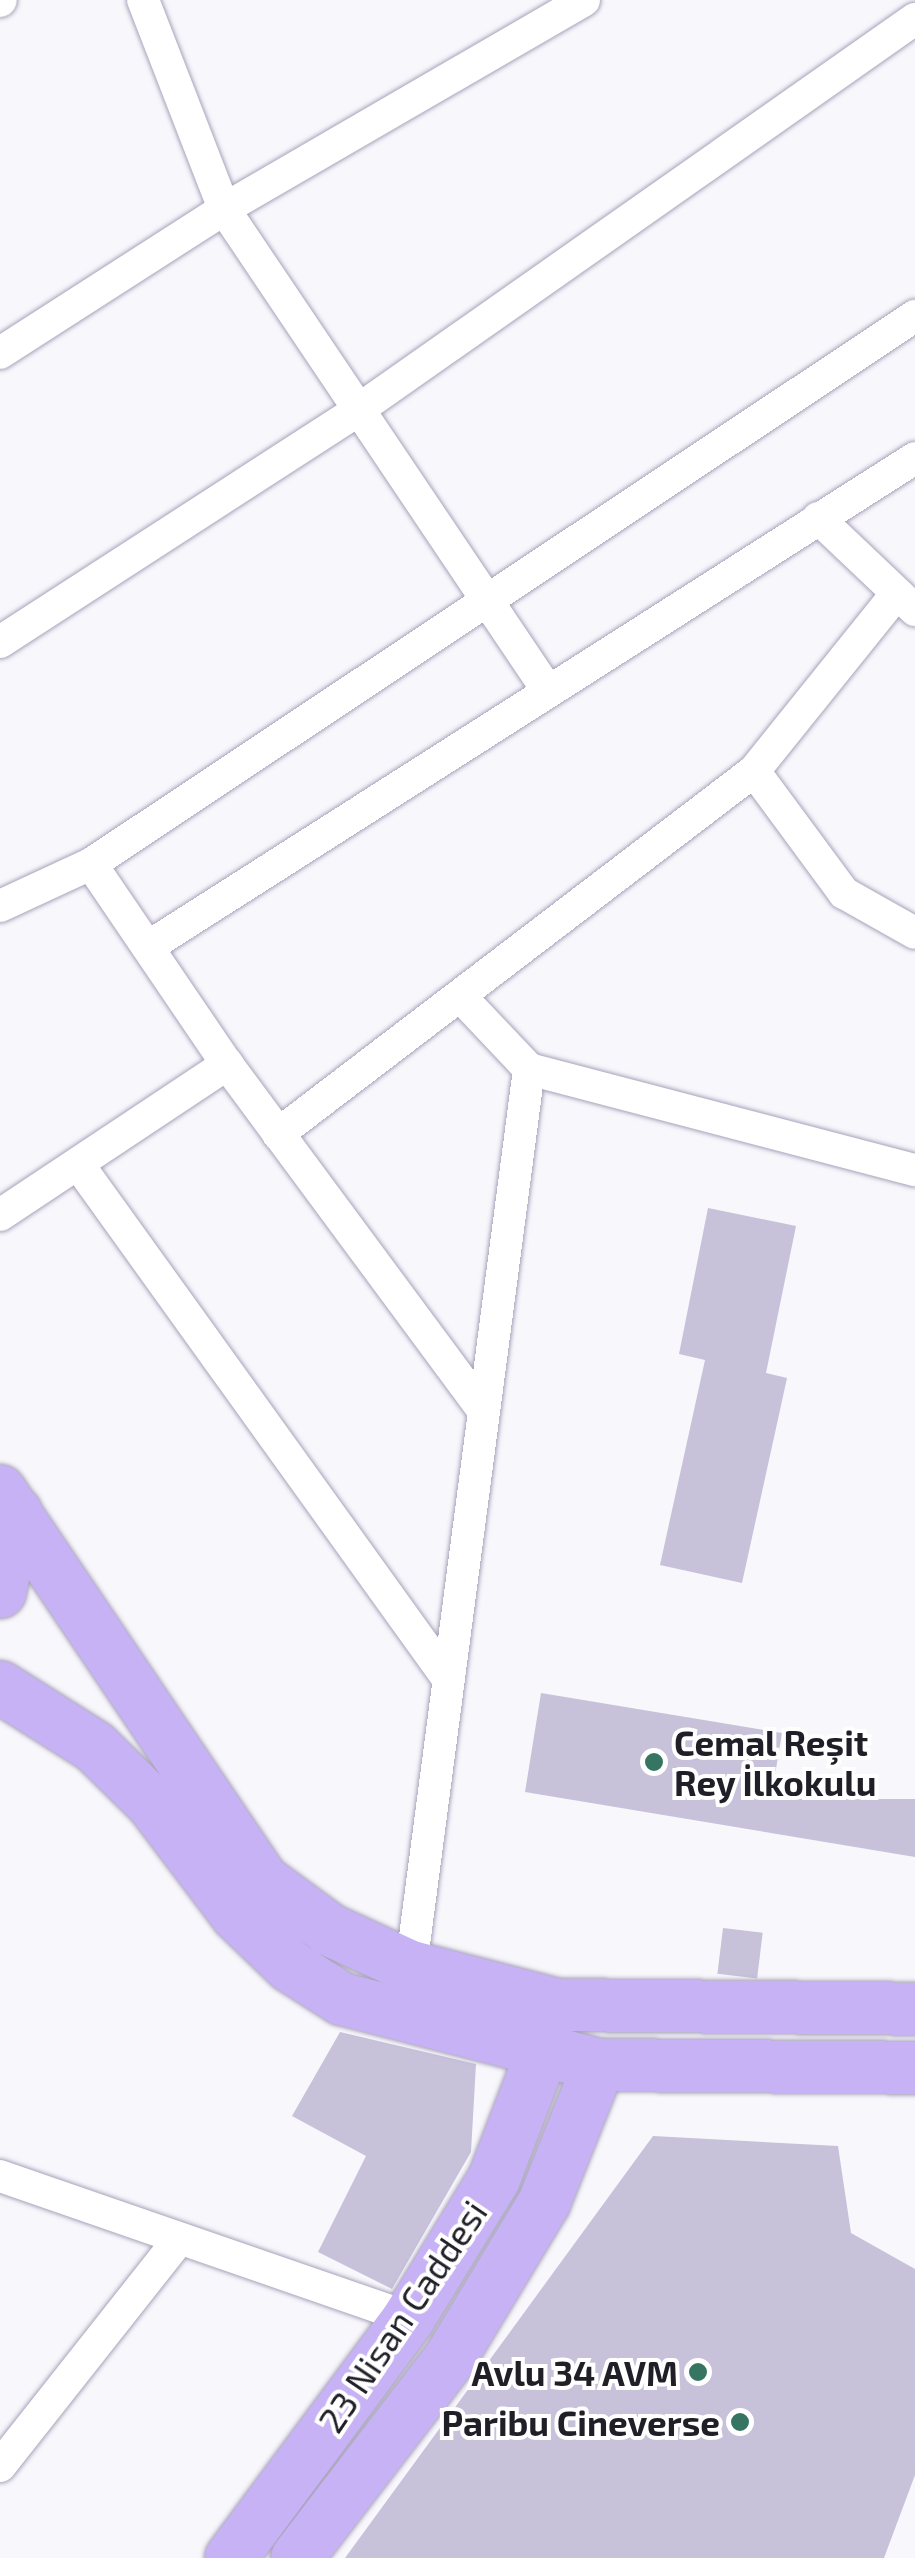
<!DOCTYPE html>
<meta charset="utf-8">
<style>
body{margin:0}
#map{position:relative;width:915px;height:2558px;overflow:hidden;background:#f8f7fc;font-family:"Exo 2",sans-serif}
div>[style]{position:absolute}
.building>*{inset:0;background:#c7c1da;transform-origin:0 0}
.roads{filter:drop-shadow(0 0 2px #a8a2ba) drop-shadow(0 0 2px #a8a2ba)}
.minor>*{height:32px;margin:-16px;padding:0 16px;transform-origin:16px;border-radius:16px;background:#fff}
.primary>*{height:52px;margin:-26px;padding:0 26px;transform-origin:26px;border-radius:26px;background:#c6b2f4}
.dots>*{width:28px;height:28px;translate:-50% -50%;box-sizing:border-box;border:5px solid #fff;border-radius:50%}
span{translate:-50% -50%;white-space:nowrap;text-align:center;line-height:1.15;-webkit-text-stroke:8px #fff;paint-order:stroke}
.poi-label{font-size:35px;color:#201e27;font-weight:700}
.left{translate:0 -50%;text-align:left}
.right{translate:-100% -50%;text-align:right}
.street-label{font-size:35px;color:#201e27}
</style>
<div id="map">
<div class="building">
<div style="clip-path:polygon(708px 1208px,796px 1226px,766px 1373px,787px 1378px,742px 1583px,660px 1565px,705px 1360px,679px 1354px)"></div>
<div style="clip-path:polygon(541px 1693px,782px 1733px,771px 1799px,915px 1799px,915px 1857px,525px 1792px)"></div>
<div style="left:723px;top:1928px;width:40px;height:46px;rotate:7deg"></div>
<div style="clip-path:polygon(340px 2032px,476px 2064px,471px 2152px,392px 2289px,318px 2252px,366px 2156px,292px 2116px)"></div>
<div style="clip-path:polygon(653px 2136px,838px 2146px,851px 2233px,915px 2269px,915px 2475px,884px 2558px,345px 2558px)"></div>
</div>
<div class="roads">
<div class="minor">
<div style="left:143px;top:0;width:224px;rotate:68.8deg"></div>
<div style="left:224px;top:209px;width:581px;rotate:56.09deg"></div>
<div style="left:0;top:1px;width:1px;rotate:-45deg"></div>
<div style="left:0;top:353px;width:266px;rotate:-32.7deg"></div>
<div style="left:224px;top:209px;width:416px;rotate:-30.1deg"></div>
<div style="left:818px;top:518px;width:134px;rotate:43.5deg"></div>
<div style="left:0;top:642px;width:427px;rotate:-32.9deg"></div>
<div style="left:358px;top:410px;width:681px;rotate:-35.07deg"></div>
<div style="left:754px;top:771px;width:152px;rotate:53.6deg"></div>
<div style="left:844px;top:893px;width:81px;rotate:29.4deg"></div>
<div style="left:91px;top:864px;width:990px;rotate:-33.63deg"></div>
<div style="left:0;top:906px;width:100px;rotate:-24.8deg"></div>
<div style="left:91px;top:864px;width:242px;rotate:55.8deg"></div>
<div style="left:227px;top:1064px;width:432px;rotate:53.5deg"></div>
<div style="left:151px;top:945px;width:906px;rotate:-32.51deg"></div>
<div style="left:461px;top:997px;width:99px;rotate:46.6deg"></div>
<div style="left:529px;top:1069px;width:399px;rotate:14.7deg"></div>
<div style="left:278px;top:1134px;width:599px;rotate:-37.33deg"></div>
<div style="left:754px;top:771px;width:222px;rotate:-51.2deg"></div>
<div style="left:78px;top:1164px;width:634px;rotate:54.3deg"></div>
<div style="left:0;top:1215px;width:273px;rotate:-33.6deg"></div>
<div style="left:411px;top:1967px;width:906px;rotate:-82.51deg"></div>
<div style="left:0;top:2176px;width:433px;rotate:19.1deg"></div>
<div style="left:0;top:2466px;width:285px;rotate:-51.7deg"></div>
</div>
<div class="primary">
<div style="left:0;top:1491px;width:469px;rotate:56deg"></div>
<div style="left:262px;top:1880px;width:84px;rotate:36.3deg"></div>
<div style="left:330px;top:1930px;width:89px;rotate:24.6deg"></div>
<div style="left:411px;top:1967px;width:152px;rotate:14.5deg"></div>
<div style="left:558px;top:2005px;width:357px;rotate:0.6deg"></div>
<div style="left:0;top:1592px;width:81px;rotate:-78.6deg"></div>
<div style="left:0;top:1687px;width:112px;rotate:32.3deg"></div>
<div style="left:95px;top:1747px;width:81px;rotate:44.5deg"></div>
<div style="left:153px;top:1804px;width:139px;rotate:52.9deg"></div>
<div style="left:237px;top:1915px;width:74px;rotate:43.9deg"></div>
<div style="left:290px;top:1966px;width:62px;rotate:32.4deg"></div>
<div style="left:342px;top:1999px;width:265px;rotate:14.4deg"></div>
<div style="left:599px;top:2065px;width:316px;rotate:0.5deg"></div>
<div style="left:231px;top:2558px;width:299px;rotate:-53.4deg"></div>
<div style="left:409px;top:2318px;width:163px;rotate:-58.6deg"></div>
<div style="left:494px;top:2179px;width:132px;rotate:-69.1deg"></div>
<div style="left:297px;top:2558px;width:253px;rotate:-52.5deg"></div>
<div style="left:451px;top:2357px;width:180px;rotate:-58.9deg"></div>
<div style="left:544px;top:2203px;width:149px;rotate:-68.3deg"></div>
</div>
</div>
<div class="dots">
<div style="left:654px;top:1762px;background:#367562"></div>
<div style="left:698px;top:2372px;background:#367562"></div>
<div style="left:740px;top:2422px;background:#367562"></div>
</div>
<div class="poi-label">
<span class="left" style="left:674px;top:1762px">Cemal Reşit<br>Rey İlkokulu</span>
<span class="right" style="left:678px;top:2372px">Avlu 34 AVM</span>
<span class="right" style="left:720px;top:2422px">Paribu Cineverse</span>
</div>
<div class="street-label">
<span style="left:402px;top:2316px;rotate:-56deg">23 Nisan Caddesi</span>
</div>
</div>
